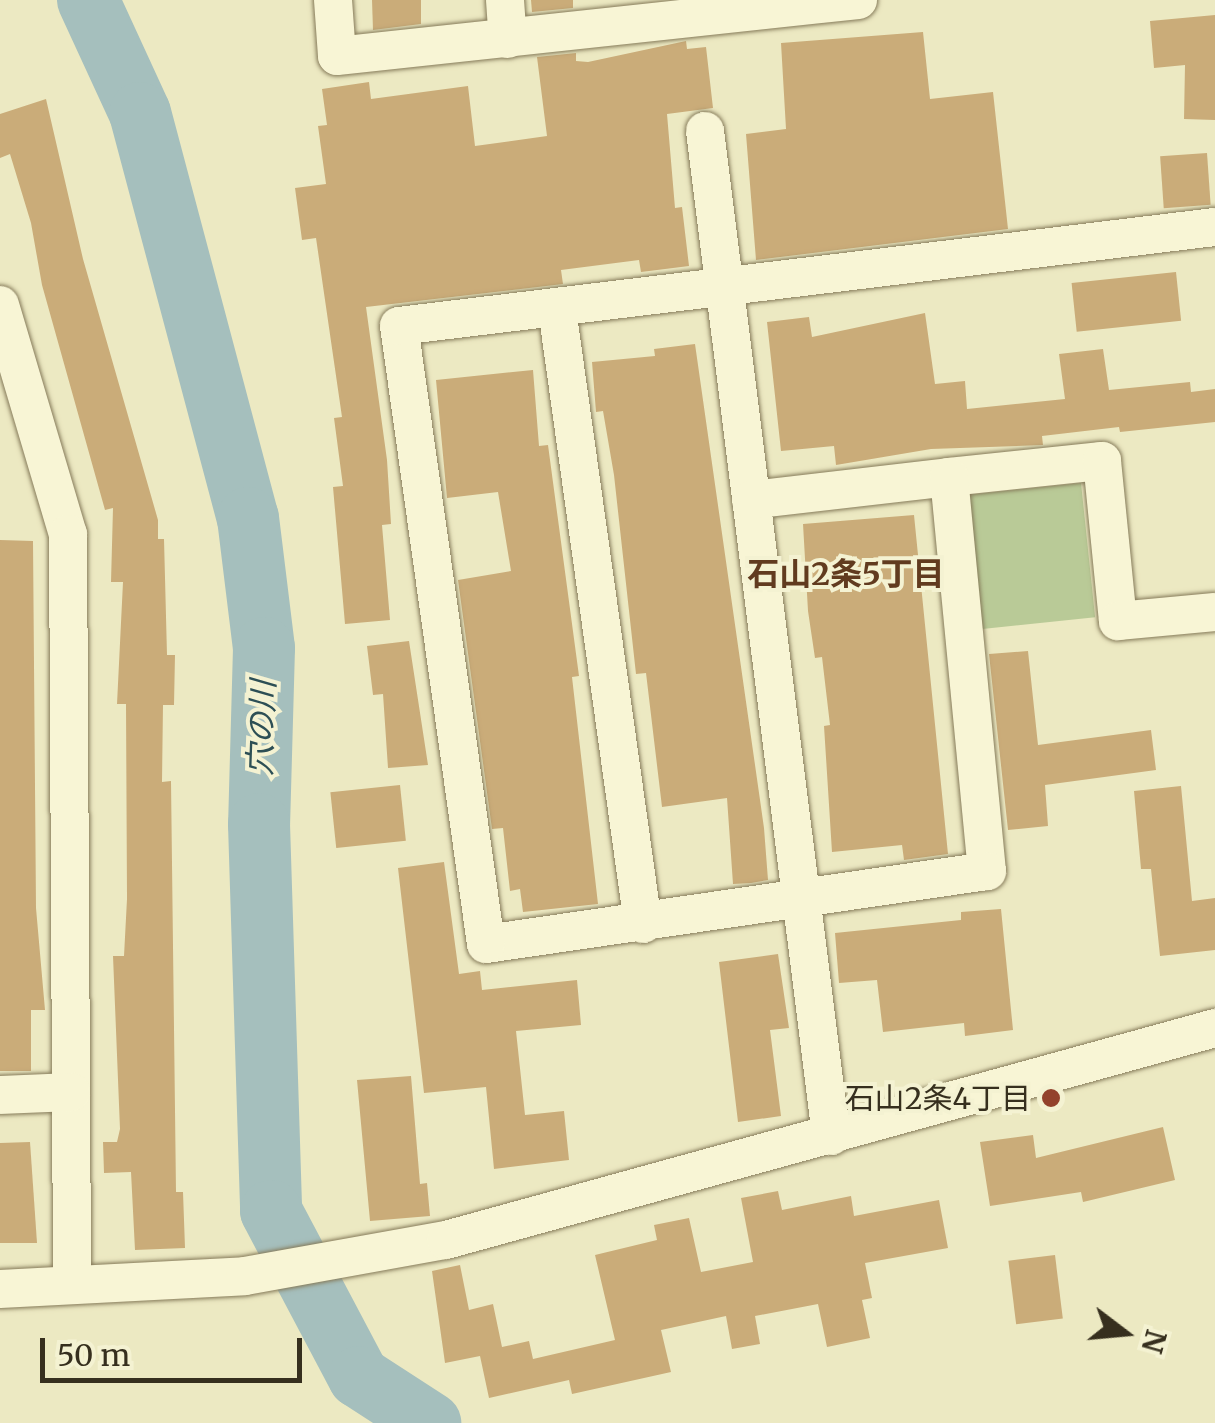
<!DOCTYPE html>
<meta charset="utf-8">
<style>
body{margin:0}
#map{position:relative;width:1215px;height:1423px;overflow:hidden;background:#ece9c2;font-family:Merriweather,"Noto Sans JP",serif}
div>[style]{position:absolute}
.green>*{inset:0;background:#b9ca97;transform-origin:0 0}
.river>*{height:62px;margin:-31px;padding:0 31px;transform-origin:31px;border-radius:31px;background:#a5bfbd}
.building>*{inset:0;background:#caac79;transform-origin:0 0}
.roads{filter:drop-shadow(0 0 2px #867b5a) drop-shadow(0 0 2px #867b5a)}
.street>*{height:38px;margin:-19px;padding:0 19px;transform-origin:19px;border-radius:19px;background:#f8f5d5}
.dots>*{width:28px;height:28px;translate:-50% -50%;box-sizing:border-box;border:5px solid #f4f2d2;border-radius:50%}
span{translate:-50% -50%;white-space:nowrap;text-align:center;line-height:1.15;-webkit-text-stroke:8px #f4f2d2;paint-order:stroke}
.poi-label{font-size:30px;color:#362f1e}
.right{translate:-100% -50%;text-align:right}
.neighbourhood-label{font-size:32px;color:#613b1f;font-weight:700}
.water-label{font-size:32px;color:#2d4f55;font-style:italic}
.north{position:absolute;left:1075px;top:1283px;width:100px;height:100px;-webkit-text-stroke:8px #f4f2d2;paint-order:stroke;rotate:106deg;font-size:28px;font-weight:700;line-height:40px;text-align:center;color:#362f1e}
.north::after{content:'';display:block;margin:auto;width:35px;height:45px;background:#362f1e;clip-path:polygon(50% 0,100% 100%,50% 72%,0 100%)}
.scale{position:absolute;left:40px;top:1338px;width:262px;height:45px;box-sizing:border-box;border:5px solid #362f1e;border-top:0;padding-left:12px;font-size:30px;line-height:35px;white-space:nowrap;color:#362f1e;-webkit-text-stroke:8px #f4f2d2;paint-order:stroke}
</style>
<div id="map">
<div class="green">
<div style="left:1081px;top:483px;width:135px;height:118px;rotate:84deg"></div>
</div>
<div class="river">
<div style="left:88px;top:0;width:124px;rotate:65.3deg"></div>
<div style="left:140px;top:113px;width:419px;rotate:75.1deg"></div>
<div style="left:248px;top:518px;width:131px;rotate:83deg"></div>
<div style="left:264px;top:648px;width:176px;rotate:91.6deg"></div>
<div style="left:259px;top:824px;width:387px;rotate:88.2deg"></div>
<div style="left:271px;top:1211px;width:188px;rotate:62.1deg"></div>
<div style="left:359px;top:1377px;width:85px;rotate:32.9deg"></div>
</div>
<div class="building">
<div style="clip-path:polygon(372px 0,421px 0,421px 24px,373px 30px)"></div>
<div style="clip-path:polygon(531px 0,573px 0,573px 8px,532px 12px)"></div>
<div style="clip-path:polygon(1215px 15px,1215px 120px,1184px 119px,1185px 65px,1154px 68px,1150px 21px)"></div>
<div style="clip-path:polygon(923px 32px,930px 99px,993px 92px,1008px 229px,756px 260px,746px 134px,786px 129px,781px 43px)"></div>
<div style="clip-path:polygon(686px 41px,687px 49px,706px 47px,713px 108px,667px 114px,675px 208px,682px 207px,689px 266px,641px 272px,639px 260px,561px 270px,563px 284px,366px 307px,387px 460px,391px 524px,382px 525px,390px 620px,345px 624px,333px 487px,343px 486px,334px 418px,342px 417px,316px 238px,302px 240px,295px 188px,326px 184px,318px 126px,327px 125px,322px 89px,369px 82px,371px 99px,468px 86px,475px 146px,547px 136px,537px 57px,576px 53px,576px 61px,588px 62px)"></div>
<div style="clip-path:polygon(46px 99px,83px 259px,158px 520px,158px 539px,164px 539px,167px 655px,175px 655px,174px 705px,163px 705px,162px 782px,171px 781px,176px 1192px,183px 1192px,185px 1248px,135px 1250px,131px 1172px,104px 1173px,103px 1142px,117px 1142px,120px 1129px,113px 956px,124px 956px,127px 899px,126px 704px,117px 704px,123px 582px,111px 582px,113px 508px,105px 510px,42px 285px,31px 223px,10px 154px,0 158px,0 114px)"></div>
<div style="left:1207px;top:153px;width:52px;height:47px;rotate:86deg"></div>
<div style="left:1176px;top:272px;width:49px;height:105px;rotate:84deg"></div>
<div style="clip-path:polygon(925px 313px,935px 384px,965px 381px,967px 409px,1065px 399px,1059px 354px,1103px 349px,1109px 390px,1190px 382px,1191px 392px,1215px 389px,1215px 422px,1120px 432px,1119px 427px,1042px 436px,1043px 445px,931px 449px,836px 465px,834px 446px,781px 451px,767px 322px,809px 317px,812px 337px)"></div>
<div style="clip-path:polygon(695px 344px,764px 828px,768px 880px,751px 883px,733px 884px,727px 798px,662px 807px,646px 673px,636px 674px,614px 475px,603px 411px,596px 412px,592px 362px,655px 356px,654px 349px)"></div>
<div style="clip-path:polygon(533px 370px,539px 446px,548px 445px,579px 676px,572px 677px,598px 904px,523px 912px,520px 889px,510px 891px,503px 828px,492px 829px,458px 580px,511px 571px,498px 492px,447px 498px,436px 380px)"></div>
<div style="clip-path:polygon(914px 515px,948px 854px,904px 860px,902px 845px,832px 852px,824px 726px,830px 725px,822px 657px,815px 658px,808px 611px,803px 524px)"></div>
<div style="clip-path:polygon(0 540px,33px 541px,36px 908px,45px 1010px,31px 1010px,31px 1071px,0 1071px)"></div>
<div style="clip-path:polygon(409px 641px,428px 765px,388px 768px,383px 694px,373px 695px,367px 646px)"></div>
<div style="clip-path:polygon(1028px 651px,1038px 745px,1151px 730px,1156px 770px,1045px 785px,1048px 826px,1008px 830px,989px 654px)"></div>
<div style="left:400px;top:785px;width:56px;height:70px;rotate:84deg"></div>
<div style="clip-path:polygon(1181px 786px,1192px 901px,1215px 898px,1215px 950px,1160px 956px,1151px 869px,1141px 869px,1134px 791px)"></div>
<div style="clip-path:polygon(444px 862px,459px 974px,480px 971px,482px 990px,577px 980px,581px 1025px,516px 1031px,525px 1115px,564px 1111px,569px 1160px,494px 1169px,486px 1087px,424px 1093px,398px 868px)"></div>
<div style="clip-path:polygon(1001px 909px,1013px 1030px,965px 1036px,964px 1023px,883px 1032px,877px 980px,839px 983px,835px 933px,961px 920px,961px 912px)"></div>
<div style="clip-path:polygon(778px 954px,789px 1028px,770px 1030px,781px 1116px,738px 1122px,719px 962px)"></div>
<div style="clip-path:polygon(411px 1076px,420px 1184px,427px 1183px,430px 1216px,370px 1221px,357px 1080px)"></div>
<div style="clip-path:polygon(1163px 1127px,1175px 1180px,1083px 1202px,1081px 1192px,990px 1206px,980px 1142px,1033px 1135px,1036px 1158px)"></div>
<div style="clip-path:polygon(30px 1142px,37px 1243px,0 1243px,0 1143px)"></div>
<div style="clip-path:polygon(778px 1191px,782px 1210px,851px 1196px,854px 1216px,939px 1200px,948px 1248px,865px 1263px,872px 1298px,862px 1300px,870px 1338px,827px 1347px,818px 1304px,755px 1316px,760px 1344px,732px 1349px,726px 1316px,661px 1330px,671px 1372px,572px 1394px,569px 1380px,489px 1398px,480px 1356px,445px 1363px,432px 1271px,460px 1265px,469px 1310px,493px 1304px,502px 1347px,529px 1341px,533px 1359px,615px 1340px,595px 1255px,657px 1240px,654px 1225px,689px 1218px,701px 1272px,753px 1262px,741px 1198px)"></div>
<div style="left:1055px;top:1255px;width:64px;height:47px;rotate:83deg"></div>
</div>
<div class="roads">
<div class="street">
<div style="left:333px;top:0;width:56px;rotate:85.9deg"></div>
<div style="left:337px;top:56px;width:524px;rotate:-6.13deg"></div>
<div style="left:505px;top:0;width:39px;rotate:86deg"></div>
<div style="left:705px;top:131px;width:1013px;rotate:82.85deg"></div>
<div style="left:0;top:305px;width:239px;rotate:73.5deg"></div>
<div style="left:68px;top:534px;width:751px;rotate:89.69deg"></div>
<div style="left:557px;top:309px;width:621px;rotate:82.04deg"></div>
<div style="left:949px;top:477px;width:154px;rotate:-6deg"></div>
<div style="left:1102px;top:461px;width:161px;rotate:84.3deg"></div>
<div style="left:1118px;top:621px;width:97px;rotate:-5.3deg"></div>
<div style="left:751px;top:500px;width:199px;rotate:-6.6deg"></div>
<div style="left:949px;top:477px;width:396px;rotate:84.5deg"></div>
<div style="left:987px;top:871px;width:506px;rotate:171.71deg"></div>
<div style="left:486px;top:944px;width:624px;rotate:-98.01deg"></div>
<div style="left:399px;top:326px;width:822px;rotate:-6.92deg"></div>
<div style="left:0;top:1095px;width:71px;rotate:-2.4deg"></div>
<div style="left:0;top:1289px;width:245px;rotate:-3deg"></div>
<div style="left:245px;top:1276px;width:204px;rotate:-10.2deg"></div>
<div style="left:446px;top:1240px;width:798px;rotate:-15.41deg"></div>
</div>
</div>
<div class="dots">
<div style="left:1051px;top:1098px;background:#93422c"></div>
</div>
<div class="poi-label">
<span class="right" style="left:1031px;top:1098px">石山2条4丁目</span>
</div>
<div class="neighbourhood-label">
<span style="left:846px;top:574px">石山2条5丁目</span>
</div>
<div class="water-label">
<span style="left:262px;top:728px;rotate:-88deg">穴の川</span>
</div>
<div class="north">N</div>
<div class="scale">50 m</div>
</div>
